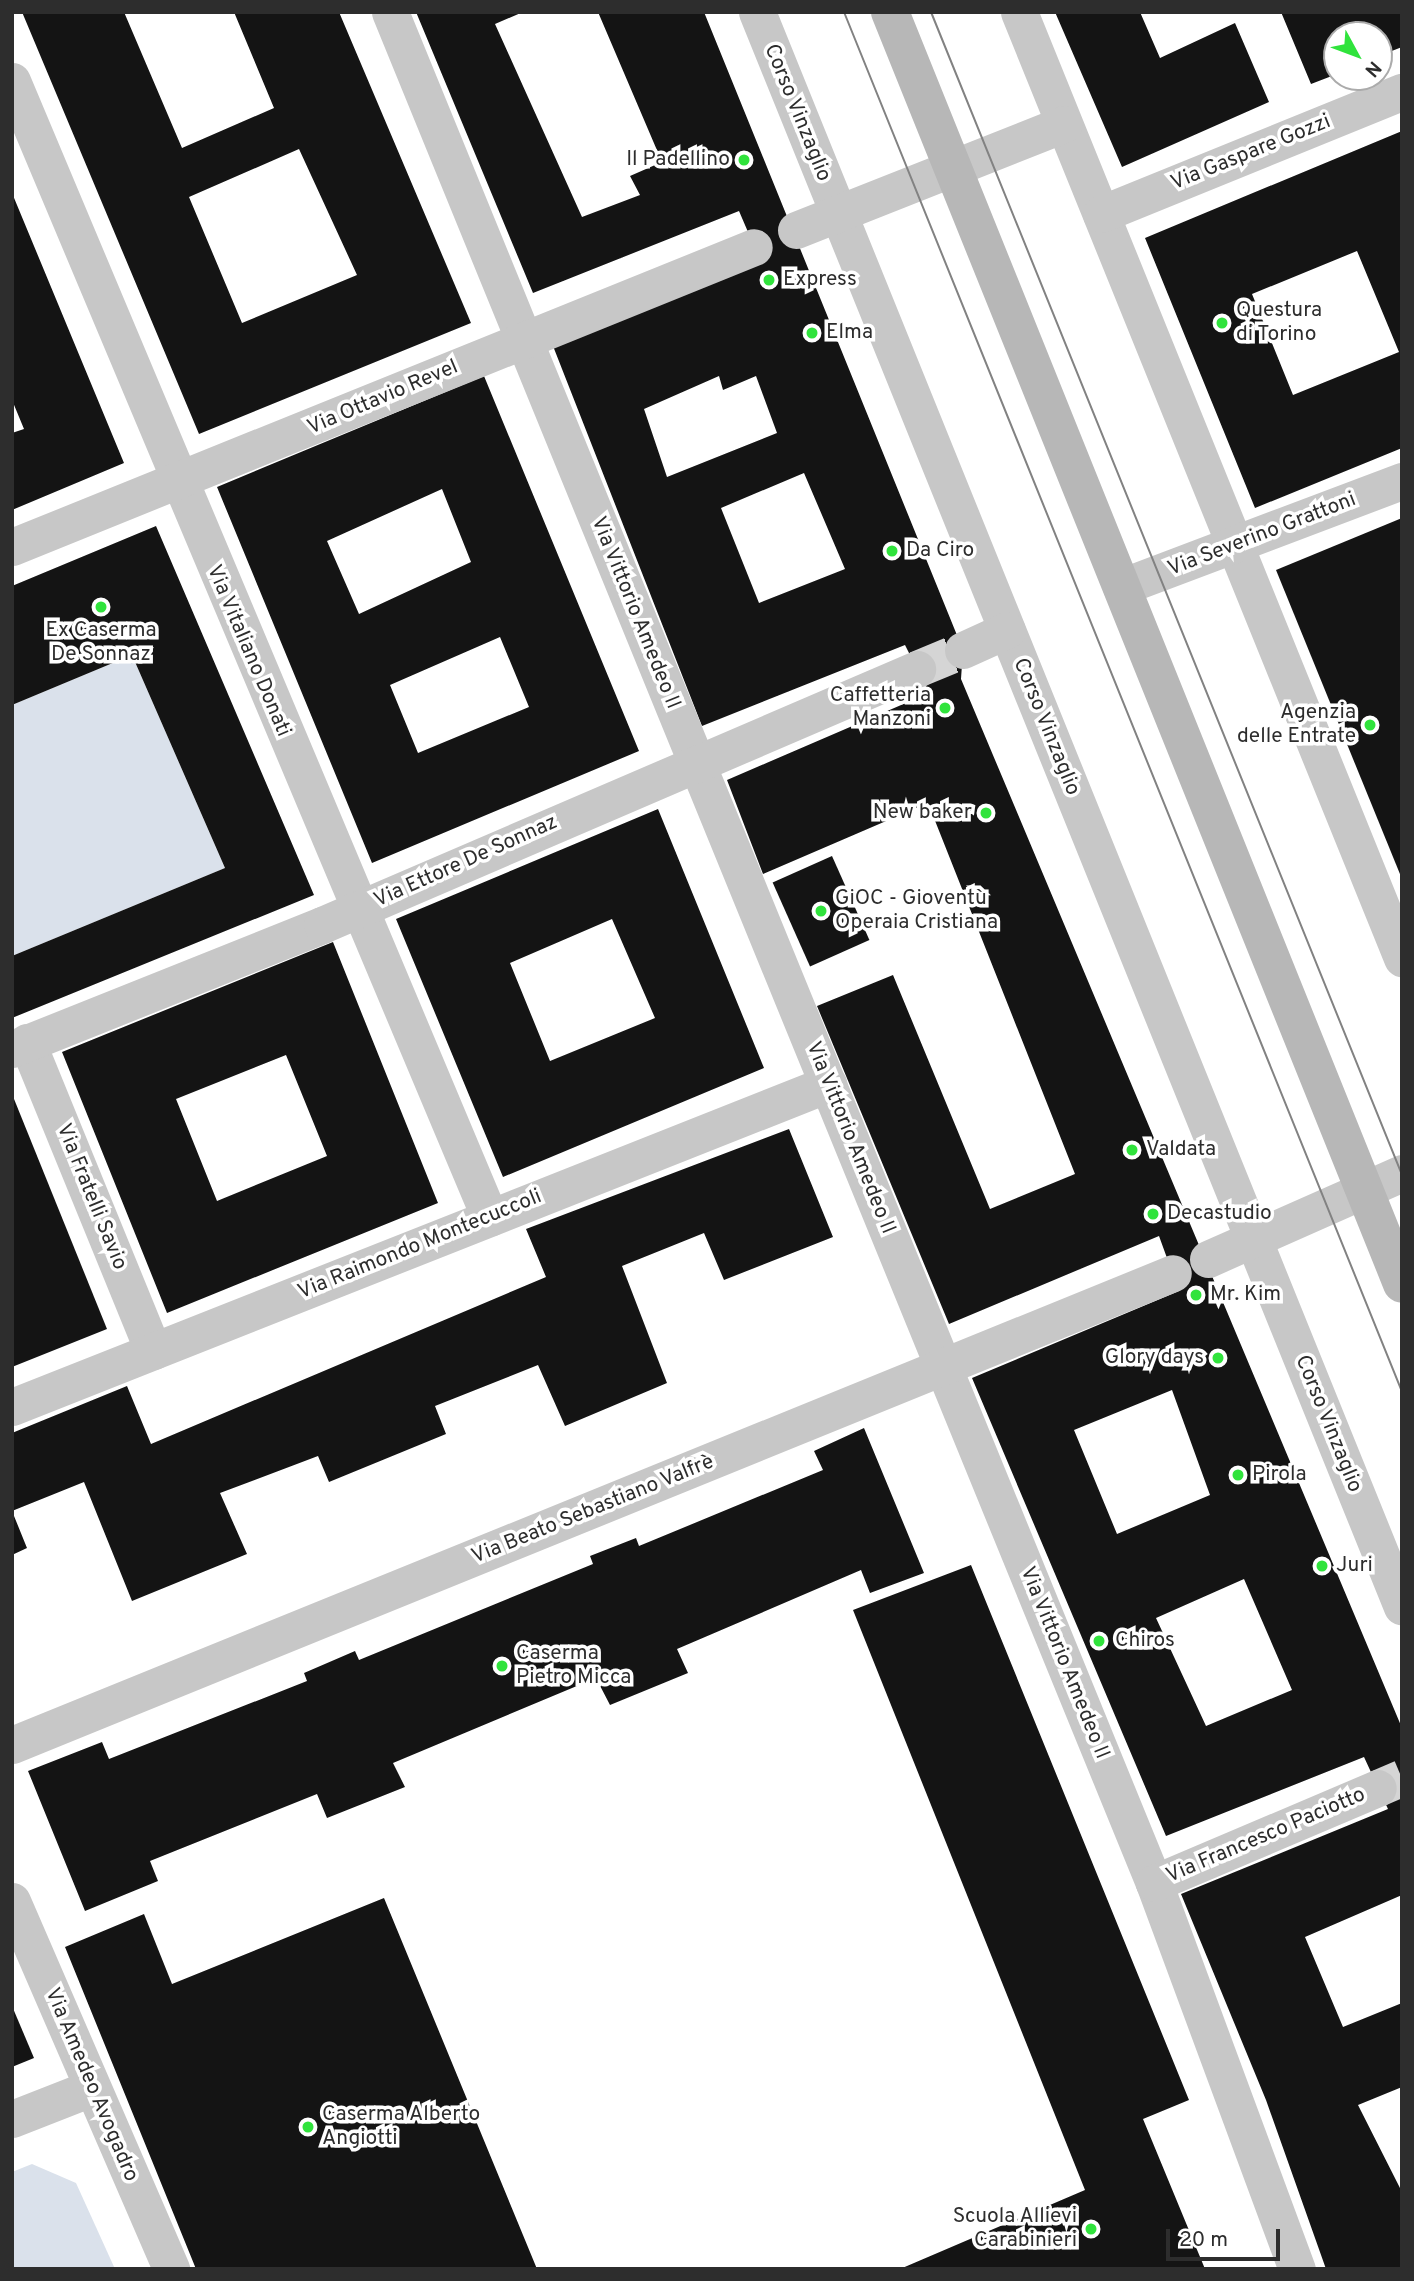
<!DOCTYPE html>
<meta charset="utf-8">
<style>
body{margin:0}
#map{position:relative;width:1414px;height:2281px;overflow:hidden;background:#fff;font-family:Overpass,sans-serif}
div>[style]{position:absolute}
.green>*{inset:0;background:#dae1eb}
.building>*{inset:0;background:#141414;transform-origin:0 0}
.minor-tunnel>*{height:37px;margin-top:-18.5px;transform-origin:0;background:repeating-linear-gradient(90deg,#d5d5d5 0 37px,transparent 0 55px)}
.minor>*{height:37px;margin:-18.5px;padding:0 18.5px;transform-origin:18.5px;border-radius:18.5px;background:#c7c7c7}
.secondary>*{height:38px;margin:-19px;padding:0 19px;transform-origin:19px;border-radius:19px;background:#b7b7b7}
.tram>*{height:2px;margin:-1px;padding:0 1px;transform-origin:1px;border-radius:1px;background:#828282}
.dots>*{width:19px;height:19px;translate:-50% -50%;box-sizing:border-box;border:4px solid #fff;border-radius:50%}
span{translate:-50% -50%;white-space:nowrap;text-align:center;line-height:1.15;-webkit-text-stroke:7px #fff;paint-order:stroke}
.street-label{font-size:21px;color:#2d2d2d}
.poi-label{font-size:21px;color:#2d2d2d}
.right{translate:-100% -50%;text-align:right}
.left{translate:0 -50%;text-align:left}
.frame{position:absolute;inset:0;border:14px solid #2d2d2d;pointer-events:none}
.north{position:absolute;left:1323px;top:21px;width:70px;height:70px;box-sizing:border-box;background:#fff;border:2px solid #ababab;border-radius:50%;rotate:131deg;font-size:19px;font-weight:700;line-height:28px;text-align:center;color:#2d2d2d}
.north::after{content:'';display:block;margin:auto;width:24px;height:32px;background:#30e33c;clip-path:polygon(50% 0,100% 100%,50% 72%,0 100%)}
.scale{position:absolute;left:1166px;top:2229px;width:114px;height:32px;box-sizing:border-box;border:4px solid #2d2d2d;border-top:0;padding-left:9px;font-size:21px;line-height:24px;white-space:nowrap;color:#2d2d2d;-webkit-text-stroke:5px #fff;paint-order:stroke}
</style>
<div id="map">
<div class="green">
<div style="clip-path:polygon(132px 655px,225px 868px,12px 956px,12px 705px)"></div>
<div style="clip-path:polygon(32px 2164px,76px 2183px,115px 2269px,12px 2269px,12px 2172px)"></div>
</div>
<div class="building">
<div style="clip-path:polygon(evenodd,22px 12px,124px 12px,182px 148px,274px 108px,234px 12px,339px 12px,471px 323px,199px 434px,22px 12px,299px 149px,357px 275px,242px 323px,189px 197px,299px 149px)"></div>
<div style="clip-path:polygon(evenodd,416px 12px,523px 12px,495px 24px,582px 217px,640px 195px,630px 176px,662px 162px,598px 12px,704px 12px,963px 650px,961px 679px,1402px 1728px,1402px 1895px,1305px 1937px,1343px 2027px,1402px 2003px,1402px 2087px,1358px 2105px,1402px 2192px,1402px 2269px,1326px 2269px,1266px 2100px,1181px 1894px,1388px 1809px,1364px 1757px,1166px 1836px,972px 1378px,1179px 1291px,1159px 1236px,949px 1324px,817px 1006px,893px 975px,990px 1209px,1075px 1174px,928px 803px,763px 874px,727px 780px,929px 693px,905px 645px,702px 726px,553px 346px,760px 260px,739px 211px,533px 293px,416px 12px,719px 376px,723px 390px,756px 376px,777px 433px,667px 477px,644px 409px,719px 376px,416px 12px,804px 473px,845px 569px,759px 603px,721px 508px,804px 473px,416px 12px,1172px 1390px,1210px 1495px,1117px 1534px,1074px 1430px,1172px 1390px,416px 12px,1244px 1579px,1292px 1690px,1206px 1726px,1156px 1618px,1244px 1579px)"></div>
<div style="clip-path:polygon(1055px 12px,1140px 12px,1160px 58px,1235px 23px,1269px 102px,1122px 167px)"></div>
<div style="clip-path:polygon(1281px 12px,1402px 12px,1402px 47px,1379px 56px,1379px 35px,1337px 35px,1337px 74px,1311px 84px)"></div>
<div style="clip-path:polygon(evenodd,1402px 131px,1402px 448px,1255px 508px,1145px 238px,1402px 131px,1357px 251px,1399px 352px,1293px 395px,1252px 294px,1357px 251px)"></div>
<div style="clip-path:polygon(12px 193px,124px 463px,12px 510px,12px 433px,24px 429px,12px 400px)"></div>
<div style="clip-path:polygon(evenodd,484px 376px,639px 751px,372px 863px,217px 487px,484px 376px,442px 489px,471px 562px,359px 614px,327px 541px,442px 489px,484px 376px,500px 637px,529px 707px,418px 753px,390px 685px,500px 637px)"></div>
<div style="clip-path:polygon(1402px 518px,1402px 879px,1276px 570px)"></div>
<div style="clip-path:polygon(156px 526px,314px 895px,12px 1018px,12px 956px,225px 868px,132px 655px,12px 705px,12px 586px)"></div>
<div style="clip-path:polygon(evenodd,658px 809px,764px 1068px,503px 1177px,396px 919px,658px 809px,612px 919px,655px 1018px,550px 1061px,510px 963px,612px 919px)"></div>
<div style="left:832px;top:856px;width:92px;height:65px;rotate:66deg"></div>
<div style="clip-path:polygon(evenodd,333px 942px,438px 1203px,167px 1313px,62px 1052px,333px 942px,286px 1055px,327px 1156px,217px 1201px,176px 1099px,286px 1055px)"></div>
<div style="clip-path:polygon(12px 1094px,107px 1329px,12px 1367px)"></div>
<div style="clip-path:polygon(789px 1129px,833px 1237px,724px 1280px,704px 1233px,622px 1266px,667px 1383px,565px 1426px,538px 1365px,435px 1406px,446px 1434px,329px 1482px,318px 1456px,220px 1493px,247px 1554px,132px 1601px,84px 1482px,12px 1511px,27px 1548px,12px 1555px,12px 1433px,127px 1386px,151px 1444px,546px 1277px,526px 1229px)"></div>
<div style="clip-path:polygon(864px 1428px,924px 1573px,870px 1593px,861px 1570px,677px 1649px,688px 1673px,610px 1705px,596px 1678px,393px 1763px,405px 1787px,327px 1818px,317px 1794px,150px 1861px,158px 1881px,85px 1911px,28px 1771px,102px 1742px,109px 1759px,307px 1681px,304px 1673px,355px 1651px,359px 1660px,593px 1564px,590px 1556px,636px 1538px,639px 1546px,823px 1470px,814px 1451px)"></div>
<div style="clip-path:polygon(971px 1565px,1189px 2100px,1143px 2119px,1205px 2269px,900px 2269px,1085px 2190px,853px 1610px)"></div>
<div style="clip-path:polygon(384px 1898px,537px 2269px,196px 2269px,65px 1947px,144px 1914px,172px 1984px)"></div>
<div style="clip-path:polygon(12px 2006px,34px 2058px,12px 2067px)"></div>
</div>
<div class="minor-tunnel">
<div style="left:917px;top:669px;width:50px;rotate:-22.4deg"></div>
<div style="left:1378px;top:1788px;width:26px;rotate:-23deg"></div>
</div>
<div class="minor">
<div style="left:390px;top:12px;width:2021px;rotate:67.79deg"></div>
<div style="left:1154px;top:1883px;width:412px;rotate:69.7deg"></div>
<div style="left:757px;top:12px;width:1720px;rotate:67.98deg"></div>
<div style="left:1019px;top:12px;width:1021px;rotate:67.96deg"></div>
<div style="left:12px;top:81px;width:1233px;rotate:67.2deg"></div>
<div style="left:1101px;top:214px;width:325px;rotate:-22.1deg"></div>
<div style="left:796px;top:230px;width:288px;rotate:-21.6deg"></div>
<div style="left:12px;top:547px;width:800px;rotate:-22.01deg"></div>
<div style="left:1121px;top:587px;width:300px;rotate:-20.7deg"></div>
<div style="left:963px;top:650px;width:48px;rotate:-24.4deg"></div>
<div style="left:27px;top:1042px;width:334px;rotate:67.8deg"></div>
<div style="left:12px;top:1049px;width:334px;rotate:-21.8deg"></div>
<div style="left:322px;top:925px;width:648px;rotate:-23.28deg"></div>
<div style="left:1208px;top:1259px;width:212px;rotate:-23.9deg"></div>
<div style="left:12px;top:1407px;width:878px;rotate:-21.6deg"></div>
<div style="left:12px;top:1745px;width:1253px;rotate:-22.12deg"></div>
<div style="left:1154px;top:1883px;width:243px;rotate:-23deg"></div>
<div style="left:12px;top:1901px;width:401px;rotate:66.6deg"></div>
<div style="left:12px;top:2119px;width:85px;rotate:-21.4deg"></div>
</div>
<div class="secondary">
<div style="left:890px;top:12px;width:1371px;rotate:68.07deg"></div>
</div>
<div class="tram">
<div style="left:844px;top:12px;width:1489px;rotate:67.98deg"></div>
<div style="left:931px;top:12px;width:1255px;rotate:67.95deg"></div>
</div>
<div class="dots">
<div style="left:744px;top:160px;background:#30e33c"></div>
<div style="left:769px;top:280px;background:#30e33c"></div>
<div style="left:1222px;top:323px;background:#30e33c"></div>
<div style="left:812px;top:333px;background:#30e33c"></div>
<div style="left:892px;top:551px;background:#30e33c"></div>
<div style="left:101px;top:607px;background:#30e33c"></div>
<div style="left:945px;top:708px;background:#30e33c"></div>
<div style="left:1370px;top:725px;background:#30e33c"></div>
<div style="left:986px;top:813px;background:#30e33c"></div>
<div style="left:821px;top:911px;background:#30e33c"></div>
<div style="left:1132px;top:1150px;background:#30e33c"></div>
<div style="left:1153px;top:1214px;background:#30e33c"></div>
<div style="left:1196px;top:1295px;background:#30e33c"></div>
<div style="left:1218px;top:1358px;background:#30e33c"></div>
<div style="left:1238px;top:1475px;background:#30e33c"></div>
<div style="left:1322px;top:1566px;background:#30e33c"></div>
<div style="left:1099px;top:1641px;background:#30e33c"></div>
<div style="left:502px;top:1666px;background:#30e33c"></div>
<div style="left:308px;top:2127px;background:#30e33c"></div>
<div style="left:1091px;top:2229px;background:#30e33c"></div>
</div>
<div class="street-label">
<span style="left:797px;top:113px;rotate:68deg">Corso Vinzaglio</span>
<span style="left:1251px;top:153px;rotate:-22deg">Via Gaspare Gozzi</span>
<span style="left:383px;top:398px;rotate:-23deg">Via Ottavio Revel</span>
<span style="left:1262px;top:535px;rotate:-21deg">Via Severino Grattoni</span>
<span style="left:635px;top:613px;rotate:68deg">Via Vittorio Amedeo II</span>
<span style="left:248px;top:651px;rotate:67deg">Via Vitaliano Donati</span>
<span style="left:1046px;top:727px;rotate:68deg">Corso Vinzaglio</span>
<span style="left:466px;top:862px;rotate:-24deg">Via Ettore De Sonnaz</span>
<span style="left:850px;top:1138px;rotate:68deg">Via Vittorio Amedeo II</span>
<span style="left:91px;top:1197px;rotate:68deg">Via Fratelli Savio</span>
<span style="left:420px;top:1245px;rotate:-22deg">Via Raimondo Montecuccoli</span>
<span style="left:1328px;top:1424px;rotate:68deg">Corso Vinzaglio</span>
<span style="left:593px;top:1510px;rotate:-22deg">Via Beato Sebastiano Valfrè</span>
<span style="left:1064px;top:1663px;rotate:68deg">Via Vittorio Amedeo II</span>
<span style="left:1266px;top:1836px;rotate:-23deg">Via Francesco Paciotto</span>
<span style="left:91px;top:2085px;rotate:67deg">Via Amedeo Avogadro</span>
</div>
<div class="poi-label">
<span class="right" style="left:730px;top:160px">Il Padellino</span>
<span class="left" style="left:783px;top:280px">Express</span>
<span class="left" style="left:1236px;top:323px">Questura<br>di Torino</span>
<span class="left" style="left:826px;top:333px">Elma</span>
<span class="left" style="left:906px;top:551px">Da Ciro</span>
<span style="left:101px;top:643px">Ex Caserma<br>De Sonnaz</span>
<span class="right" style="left:931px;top:708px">Caffetteria<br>Manzoni</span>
<span class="right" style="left:1356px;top:725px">Agenzia<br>delle Entrate</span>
<span class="right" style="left:972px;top:813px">New baker</span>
<span class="left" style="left:835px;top:911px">GiOC - Gioventù<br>Operaia Cristiana</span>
<span class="left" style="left:1146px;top:1150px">Valdata</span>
<span class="left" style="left:1167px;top:1214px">Decastudio</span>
<span class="left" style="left:1210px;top:1295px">Mr. Kim</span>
<span class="right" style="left:1204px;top:1358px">Glory days</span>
<span class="left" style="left:1252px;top:1475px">Pirola</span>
<span class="left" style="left:1336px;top:1566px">Juri</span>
<span class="left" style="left:1115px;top:1641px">Chiros</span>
<span class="left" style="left:516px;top:1666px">Caserma<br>Pietro Micca</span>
<span class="left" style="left:322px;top:2127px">Caserma Alberto<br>Angiotti</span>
<span class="right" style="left:1077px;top:2229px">Scuola Allievi<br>Carabinieri</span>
</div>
<div class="frame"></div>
<div class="north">N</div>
<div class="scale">20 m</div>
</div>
